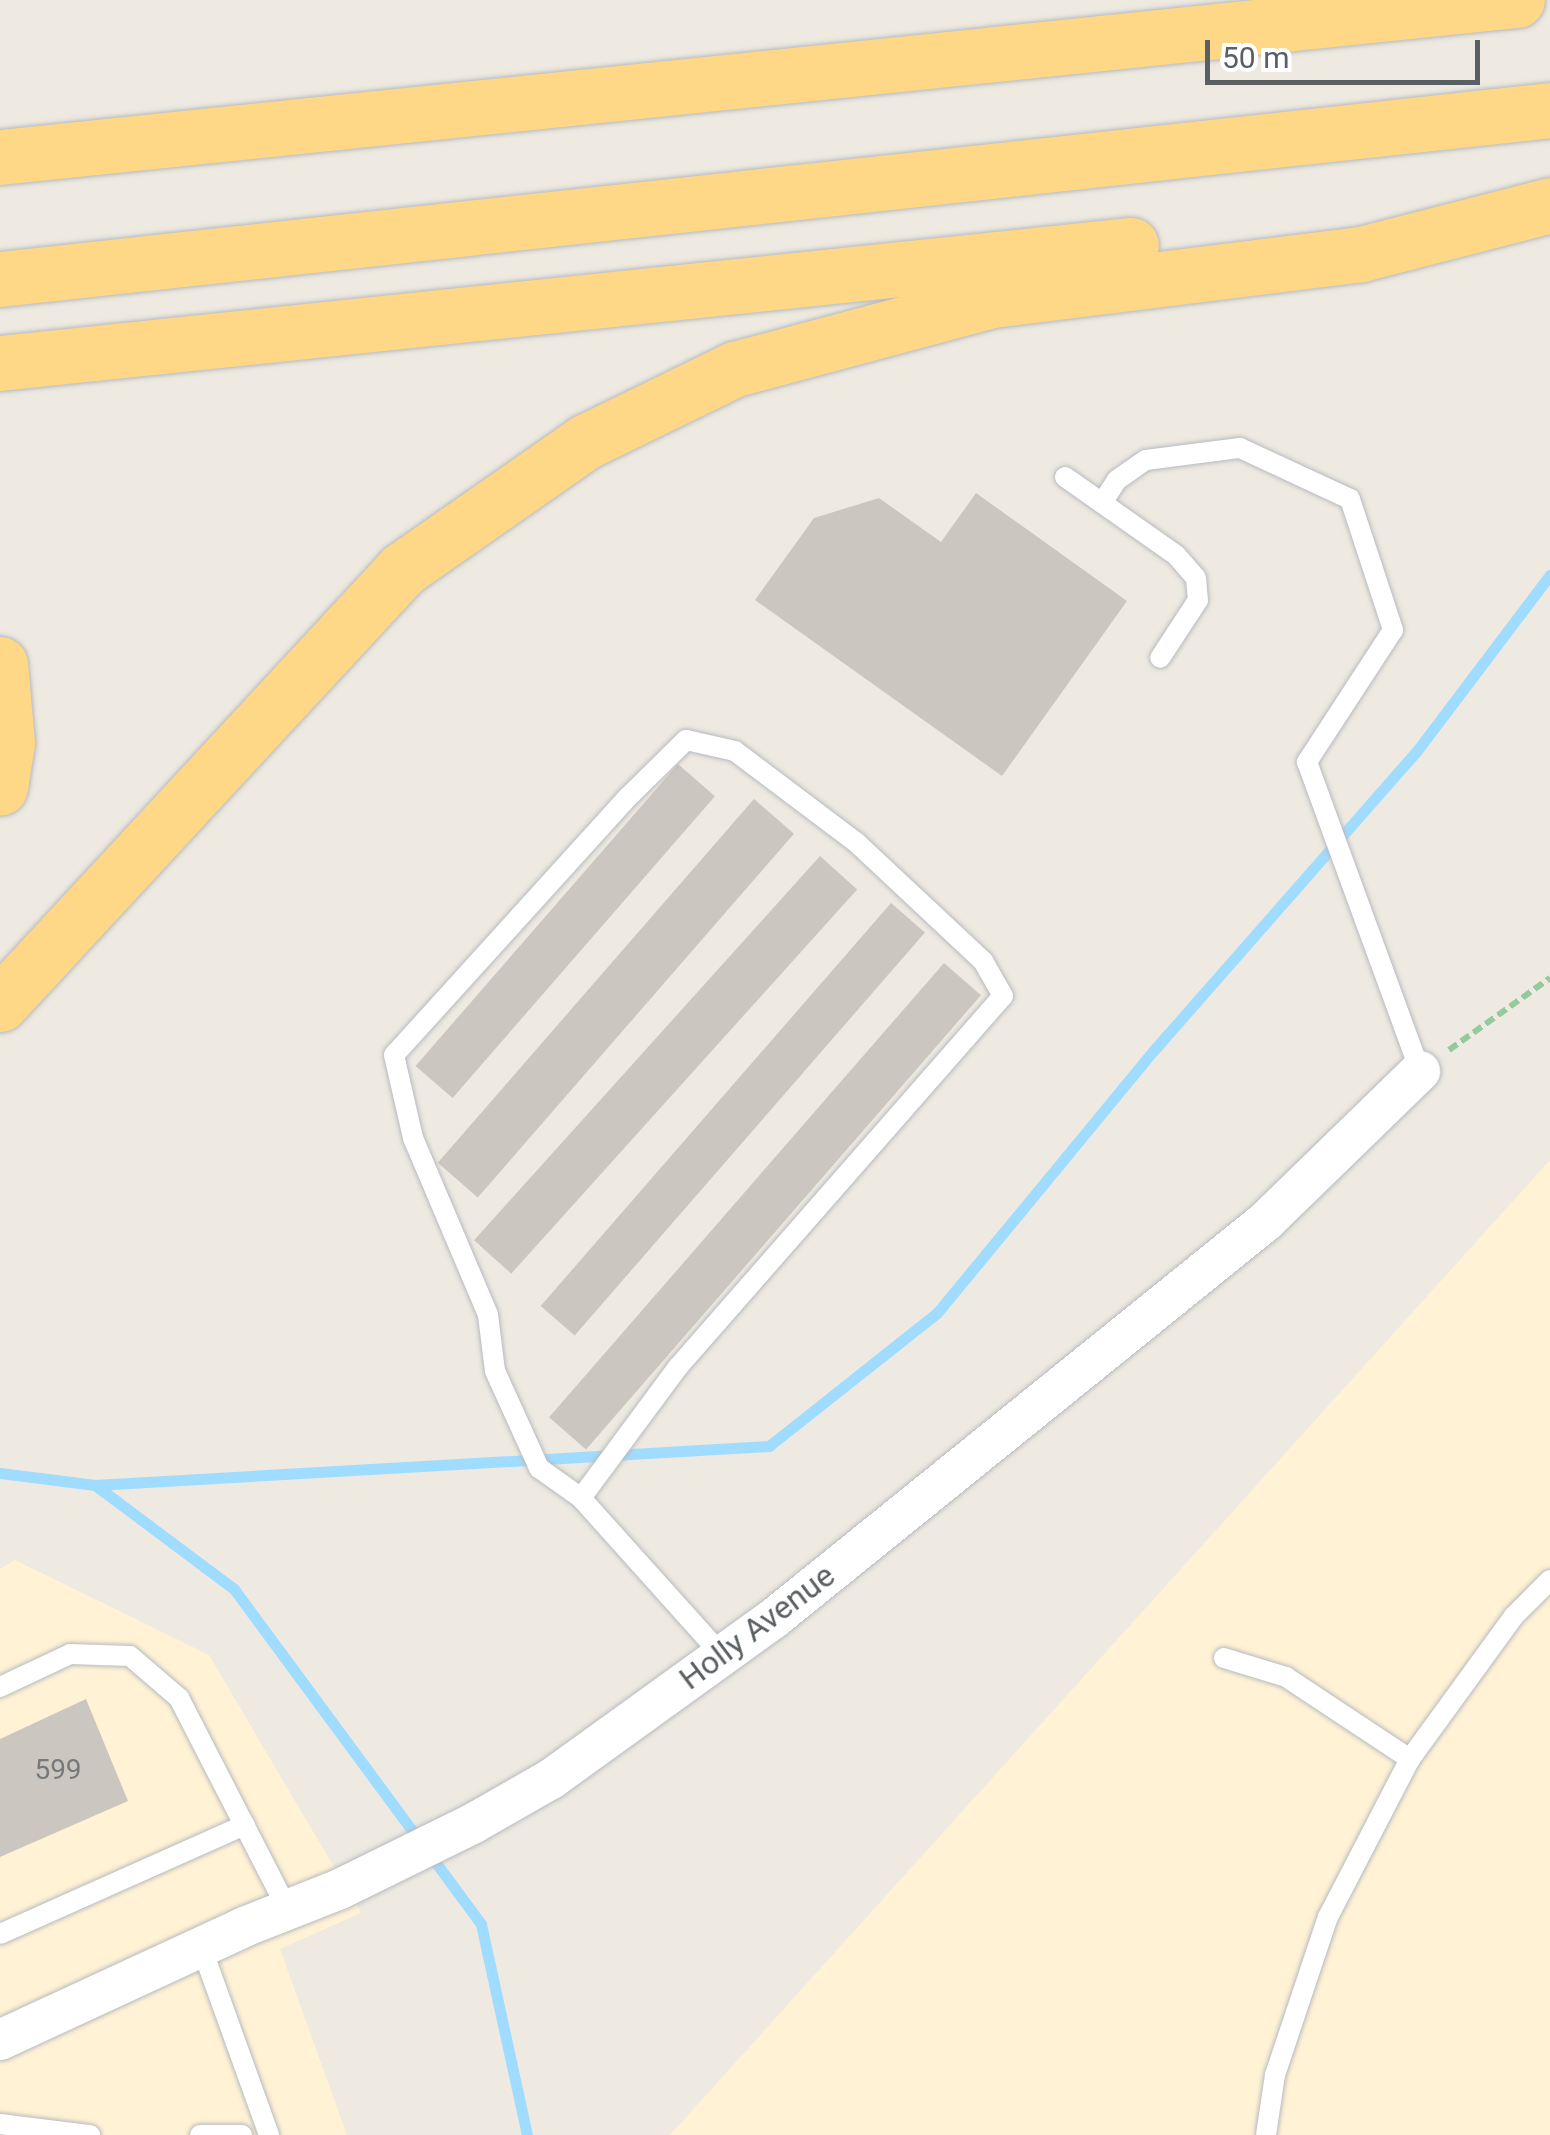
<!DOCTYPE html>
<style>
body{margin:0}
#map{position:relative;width:1550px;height:2135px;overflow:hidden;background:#eeeae1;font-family:Roboto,sans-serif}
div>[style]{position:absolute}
.commercial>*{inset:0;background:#fff2d5}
.stream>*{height:11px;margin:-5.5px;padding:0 5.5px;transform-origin:5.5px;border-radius:5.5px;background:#a0dcff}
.building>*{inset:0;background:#cbc7c0;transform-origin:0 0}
.path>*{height:6px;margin-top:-3px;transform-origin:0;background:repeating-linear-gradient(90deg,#93ca9e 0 10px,transparent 0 15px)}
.roads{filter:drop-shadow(0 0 2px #b6babf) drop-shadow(0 0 2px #b6babf)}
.lane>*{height:20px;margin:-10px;padding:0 10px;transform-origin:10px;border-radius:10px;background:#fff}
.street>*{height:40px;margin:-20px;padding:0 20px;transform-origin:20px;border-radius:20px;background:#fff}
.highway>*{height:55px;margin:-27.5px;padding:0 27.5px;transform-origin:27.5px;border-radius:27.5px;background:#ffd887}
span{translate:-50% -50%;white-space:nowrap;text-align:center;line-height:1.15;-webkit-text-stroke:8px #fff;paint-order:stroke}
.number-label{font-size:28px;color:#76797a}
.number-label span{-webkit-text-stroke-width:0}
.street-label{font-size:32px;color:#595f63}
.scale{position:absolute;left:1205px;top:40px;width:275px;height:45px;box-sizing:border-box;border:5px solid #595f63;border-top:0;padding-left:12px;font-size:30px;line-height:35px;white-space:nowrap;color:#595f63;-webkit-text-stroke:8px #fff;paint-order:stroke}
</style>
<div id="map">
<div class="commercial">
<div style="clip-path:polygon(1550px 1160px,1550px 2135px,670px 2135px)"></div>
<div style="clip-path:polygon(15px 1560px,209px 1655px,361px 1913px,280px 1949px,347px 2135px,0 2135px,0 1569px)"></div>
</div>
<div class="stream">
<div style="left:0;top:1473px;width:96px;rotate:7.2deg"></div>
<div style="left:95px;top:1485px;width:675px;rotate:-3.31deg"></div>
<div style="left:769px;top:1446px;width:214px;rotate:-38.4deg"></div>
<div style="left:937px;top:1313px;width:341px;rotate:-50.5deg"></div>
<div style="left:1154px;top:1050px;width:397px;rotate:-48.7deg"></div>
<div style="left:1416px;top:752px;width:222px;rotate:-52.9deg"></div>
<div style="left:95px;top:1485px;width:174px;rotate:36.8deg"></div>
<div style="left:234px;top:1589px;width:416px;rotate:53.6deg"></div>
<div style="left:481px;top:1924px;width:216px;rotate:77.7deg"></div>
</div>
<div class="building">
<div style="clip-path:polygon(976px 493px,1127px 601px,1002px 776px,755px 600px,814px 518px,879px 498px,941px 542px)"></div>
<div style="left:678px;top:764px;width:49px;height:400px;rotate:41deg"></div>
<div style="left:754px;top:799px;width:53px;height:482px;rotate:41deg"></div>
<div style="left:820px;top:856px;width:50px;height:517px;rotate:42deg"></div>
<div style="left:891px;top:903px;width:45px;height:534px;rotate:41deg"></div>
<div style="left:944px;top:963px;width:49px;height:602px;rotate:41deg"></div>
<div style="clip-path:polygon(86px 1699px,128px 1801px,0 1857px,0 1739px)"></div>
</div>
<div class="path">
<div style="left:1449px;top:1050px;width:124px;rotate:-35.5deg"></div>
</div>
<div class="roads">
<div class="lane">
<div style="left:1065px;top:477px;width:136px;rotate:35.1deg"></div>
<div style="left:1176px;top:555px;width:30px;rotate:49deg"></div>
<div style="left:1196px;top:578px;width:22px;rotate:85deg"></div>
<div style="left:1198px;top:600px;width:69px;rotate:123.2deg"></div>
<div style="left:1102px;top:503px;width:27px;rotate:-57deg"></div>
<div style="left:1117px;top:480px;width:35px;rotate:-35deg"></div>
<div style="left:1146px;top:460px;width:95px;rotate:-7.3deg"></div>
<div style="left:1240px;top:448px;width:121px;rotate:24.9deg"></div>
<div style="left:1350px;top:499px;width:138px;rotate:71.8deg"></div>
<div style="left:1393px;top:630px;width:158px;rotate:123.1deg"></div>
<div style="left:1307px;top:762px;width:329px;rotate:69.9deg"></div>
<div style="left:581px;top:1498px;width:163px;rotate:-53.5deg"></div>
<div style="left:678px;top:1367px;width:493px;rotate:-48.8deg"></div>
<div style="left:1003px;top:996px;width:40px;rotate:-119.7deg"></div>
<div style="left:983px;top:961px;width:173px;rotate:-136.9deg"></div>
<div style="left:857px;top:843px;width:153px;rotate:-143deg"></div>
<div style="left:735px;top:751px;width:50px;rotate:-167.3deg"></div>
<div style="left:686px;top:740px;width:81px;rotate:135.5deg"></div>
<div style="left:628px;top:797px;width:348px;rotate:132.2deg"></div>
<div style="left:394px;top:1055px;width:85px;rotate:77.1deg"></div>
<div style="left:413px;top:1138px;width:192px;rotate:67deg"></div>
<div style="left:488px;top:1315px;width:56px;rotate:82.9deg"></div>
<div style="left:495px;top:1371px;width:107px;rotate:65.6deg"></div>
<div style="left:539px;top:1468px;width:52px;rotate:35.5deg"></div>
<div style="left:581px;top:1498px;width:212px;rotate:48.1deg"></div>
<div style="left:1224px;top:1658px;width:65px;rotate:17deg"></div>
<div style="left:1286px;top:1677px;width:149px;rotate:33.5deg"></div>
<div style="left:0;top:1687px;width:77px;rotate:-25.2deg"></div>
<div style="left:70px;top:1654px;width:60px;rotate:1.9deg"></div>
<div style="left:130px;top:1656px;width:65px;rotate:40.6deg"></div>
<div style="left:179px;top:1698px;width:238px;rotate:62.8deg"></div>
<div style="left:0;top:1934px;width:268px;rotate:-24deg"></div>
<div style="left:201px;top:1946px;width:201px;rotate:70.2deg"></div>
<div style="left:0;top:2124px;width:91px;rotate:7deg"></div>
<div style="left:200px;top:2135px;width:42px"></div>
<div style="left:1266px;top:2135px;width:61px;rotate:-81.5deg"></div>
<div style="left:1275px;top:2075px;width:167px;rotate:-71.5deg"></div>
<div style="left:1328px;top:1917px;width:178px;rotate:-62.6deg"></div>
<div style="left:1410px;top:1759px;width:177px;rotate:-54deg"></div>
<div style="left:1514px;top:1616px;width:51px;rotate:-45deg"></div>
</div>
<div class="street">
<div style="left:0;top:2040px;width:269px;rotate:-24.8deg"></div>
<div style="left:244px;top:1927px;width:103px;rotate:-21.6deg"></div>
<div style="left:340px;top:1889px;width:149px;rotate:-26.2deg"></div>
<div style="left:474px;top:1823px;width:89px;rotate:-29.7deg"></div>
<div style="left:551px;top:1779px;width:274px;rotate:-35.8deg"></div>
<div style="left:773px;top:1619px;width:634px;rotate:-38.91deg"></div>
<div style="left:1266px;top:1221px;width:215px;rotate:-44.2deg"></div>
</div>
<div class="highway">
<div style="left:0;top:157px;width:1525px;rotate:-5.91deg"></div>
<div style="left:0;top:279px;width:1559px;rotate:-6.22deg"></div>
<div style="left:0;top:363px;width:1137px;rotate:-5.96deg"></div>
<div style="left:0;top:664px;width:79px;rotate:84.9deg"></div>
<div style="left:7px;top:743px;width:45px;rotate:99deg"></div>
<div style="left:0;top:1004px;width:593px;rotate:-47.19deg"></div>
<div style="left:403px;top:569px;width:222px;rotate:-34.9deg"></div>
<div style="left:585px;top:442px;width:167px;rotate:-26deg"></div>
<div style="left:735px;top:369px;width:266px;rotate:-15deg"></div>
<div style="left:992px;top:300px;width:372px;rotate:-7.1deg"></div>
<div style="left:1361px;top:254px;width:195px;rotate:-14.5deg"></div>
</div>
</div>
<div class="number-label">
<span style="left:58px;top:1770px">599</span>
</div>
<div class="street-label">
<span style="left:757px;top:1627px;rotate:-37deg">Holly Avenue</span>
</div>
<div class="scale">50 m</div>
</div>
